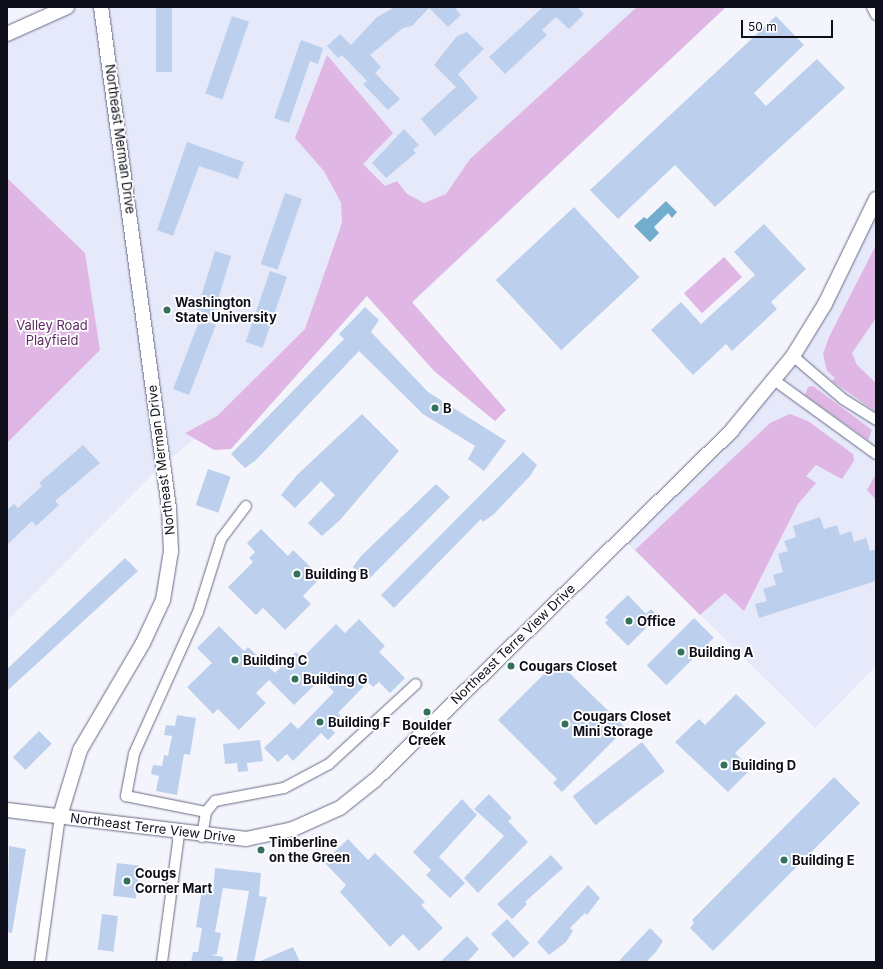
<!DOCTYPE html>
<style>
body{margin:0}
#map{position:relative;width:883px;height:969px;overflow:hidden;background:#f4f5fc;font-family:Inter,sans-serif}
div>[style]{position:absolute}
.built>*{inset:0;background:#e6e9f9}
.green>*{inset:0;background:#e0b7e4;transform-origin:0 0}
.water>*{inset:0;background:#73adce}
.building>*{inset:0;background:#bcd0ed;transform-origin:0 0}
.roads{filter:drop-shadow(0 0 1px #676a87) drop-shadow(0 0 1px #676a87)}
.street>*{height:10px;margin:-5px;padding:0 5px;transform-origin:5px;border-radius:5px;background:#fff}
.secondary>*{height:14px;margin:-7px;padding:0 7px;transform-origin:7px;border-radius:7px;background:#fff}
.dots>*{width:11px;height:11px;translate:-50% -50%;box-sizing:border-box;border:2px solid #fff;border-radius:50%}
span{translate:-50% -50%;white-space:nowrap;text-align:center;line-height:1.15;-webkit-text-stroke:3.5px #fff;paint-order:stroke}
.street-label{font-size:13px;color:#0e0f1a}
.poi-label{font-size:13px;color:#0e0f1a;font-weight:700}
.left{translate:0 -50%;text-align:left}
.park-label{font-size:13px;color:#5d2b63}
.frame{position:absolute;inset:0;border:8px solid #0e0f1a;pointer-events:none}
.scale{position:absolute;left:741px;top:20px;width:92px;height:18px;box-sizing:border-box;border:2px solid #0e0f1a;border-top:0;padding-left:5px;font-size:12px;line-height:14px;white-space:nowrap;color:#0e0f1a;-webkit-text-stroke:3px #fff;paint-order:stroke}
</style>
<div id="map">
<div class="built">
<div style="clip-path:polygon(83px 7px,726px 7px,397px 318px,357px 276px,232px 408px,158px 469px,7px 621px,7px 41px)"></div>
<div style="clip-path:polygon(876px 199px,876px 666px,815px 728px,622px 538px,793px 356px)"></div>
</div>
<div class="green">
<div style="clip-path:polygon(637px 7px,726px 7px,412px 302px,506px 410px,495px 421px,434px 371px,367px 296px,231px 449px,214px 450px,185px 433px,217px 416px,305px 329px,342px 223px,341px 203px,324px 171px,295px 138px,327px 55px,393px 133px,363px 164px,385px 186px,397px 181px,407px 194px,424px 203px,446px 194px,470px 159px)"></div>
<div style="clip-path:polygon(7px 178px,85px 253px,100px 350px,7px 443px)"></div>
<div style="clip-path:polygon(876px 245px,876px 318px,852px 353px,857px 365px,876px 383px,876px 412px,832px 381px,835px 378px,827px 371px,823px 354px,829px 337px)"></div>
<div style="left:724px;top:257px;width:27px;height:54px;rotate:48deg"></div>
<div style="clip-path:polygon(813px 386px,872px 430px,868px 440px,805px 395px,808px 387px)"></div>
<div style="clip-path:polygon(790px 414px,808px 421px,853px 454px,854px 461px,842px 479px,816px 465px,806px 476px,816px 483px,798px 504px,744px 611px,725px 593px,700px 615px,635px 550px,770px 423px)"></div>
<div style="clip-path:polygon(876px 474px,876px 500px,867px 490px)"></div>
</div>
<div class="water">
<div style="clip-path:polygon(666px 201px,677px 212px,672px 218px,668px 213px,654px 227px,659px 233px,650px 242px,634px 226px,644px 217px,647px 219px)"></div>
</div>
<div class="building">
<div style="left:156px;top:7px;width:16px;height:65px"></div>
<div style="clip-path:polygon(395px 7px,454px 7px,461px 15px,448px 27px,429px 8px,412px 26px,403px 28px,370px 55px,381px 67px,375px 73px,400px 99px,388px 110px,363px 84px,367px 81px,342px 55px,338px 58px,327px 46px,340px 34px,351px 45px,377px 17px)"></div>
<div style="clip-path:polygon(543px 7px,577px 7px,584px 14px,569px 29px,556px 17px,542px 30px,547px 35px,505px 74px,489px 57px)"></div>
<div style="left:232px;top:16px;width:18px;height:82px;rotate:19deg"></div>
<div style="clip-path:polygon(776px 16px,804px 45px,754px 93px,766px 106px,817px 59px,845px 88px,715px 207px,675px 165px,618px 219px,590px 190px)"></div>
<div style="clip-path:polygon(467px 32px,484px 49px,458px 74px,478px 98px,435px 136px,421px 119px,456px 87px,434px 65px,457px 36px)"></div>
<div style="clip-path:polygon(301px 40px,323px 48px,318px 64px,310px 61px,289px 123px,274px 118px)"></div>
<div style="clip-path:polygon(404px 129px,419px 145px,413px 150px,416px 153px,386px 178px,372px 163px)"></div>
<div style="clip-path:polygon(187px 142px,244px 162px,238px 179px,199px 166px,173px 236px,157px 230px)"></div>
<div style="left:285px;top:193px;width:18px;height:75px;rotate:19deg"></div>
<div style="left:574px;top:207px;width:96px;height:107px;rotate:47deg"></div>
<div style="clip-path:polygon(764px 224px,806px 269px,771px 302px,777px 309px,732px 351px,726px 344px,693px 375px,651px 330px,681px 302px,701px 324px,755px 275px,734px 252px)"></div>
<div style="left:215px;top:251px;width:17px;height:66px;rotate:17deg"></div>
<div style="left:270px;top:271px;width:18px;height:75px;rotate:19deg"></div>
<div style="clip-path:polygon(365px 307px,379px 320px,371px 332px,428px 392px,506px 441px,484px 471px,468px 459px,475px 446px,423px 414px,359px 351px,256px 460px,245px 468px,231px 454px,344px 339px,339px 334px)"></div>
<div style="left:200px;top:319px;width:17px;height:75px;rotate:21deg"></div>
<div style="clip-path:polygon(362px 414px,399px 451px,340px 520px,322px 536px,308px 523px,335px 495px,321px 481px,295px 508px,281px 495px,297px 475px)"></div>
<div style="clip-path:polygon(83px 445px,100px 463px,55px 501px,59px 505px,36px 526px,32px 521px,7px 545px,7px 510px,14px 504px,18px 508px,42px 486px,39px 483px)"></div>
<div style="clip-path:polygon(523px 452px,537px 465px,530px 476px,494px 514px,483px 522px,481px 519px,394px 608px,381px 595px)"></div>
<div style="left:208px;top:469px;width:24px;height:38px;rotate:19deg"></div>
<div style="clip-path:polygon(436px 484px,450px 497px,367px 581px,353px 567px,361px 556px)"></div>
<div style="clip-path:polygon(820px 517px,824px 529px,837px 525px,840px 535px,851px 531px,854px 542px,866px 538px,870px 551px,876px 549px,876px 581px,759px 618px,755px 604px,767px 601px,763px 589px,776px 585px,773px 575px,783px 572px,778px 554px,788px 551px,784px 541px,796px 537px,793px 526px)"></div>
<div style="clip-path:polygon(261px 529px,288px 556px,293px 550px,321px 577px,303px 596px,311px 604px,285px 630px,263px 608px,256px 615px,228px 587px,253px 562px,249px 558px,255px 552px,247px 543px)"></div>
<div style="clip-path:polygon(125px 558px,138px 571px,7px 691px,7px 669px)"></div>
<div style="clip-path:polygon(628px 595px,646px 614px,651px 609px,658px 616px,628px 646px,605px 623px,608px 620px,605px 617px)"></div>
<div style="left:694px;top:618px;width:28px;height:67px;rotate:45deg"></div>
<div style="clip-path:polygon(359px 619px,385px 646px,379px 652px,405px 678px,390px 693px,379px 682px,373px 687px,368px 682px,338px 713px,341px 716px,330px 727px,335px 733px,328px 740px,321px 733px,293px 761px,287px 754px,278px 762px,264px 748px,291px 722px,298px 729px,334px 692px,321px 679px,294px 705px,269px 680px,256px 693px,266px 703px,239px 730px,218px 709px,213px 714px,187px 687px,212px 663px,197px 648px,219px 626px,244px 651px,248px 647px,275px 673px,296px 652px,302px 658px,336px 624px,345px 633px)"></div>
<div style="clip-path:polygon(557px 661px,626px 728px,562px 792px,553px 783px,557px 779px,498px 720px)"></div>
<div style="clip-path:polygon(736px 694px,766px 723px,735px 753px,751px 769px,728px 792px,675px 742px,699px 719px,705px 725px)"></div>
<div style="clip-path:polygon(177px 715px,196px 718px,190px 755px,184px 754px,177px 795px,156px 791px,159px 776px,151px 774px,153px 765px,162px 766px,164px 755px,168px 756px,172px 736px,164px 735px,166px 725px,175px 726px)"></div>
<div style="left:39px;top:731px;width:18px;height:37px;rotate:45deg"></div>
<div style="clip-path:polygon(260px 740px,263px 761px,247px 763px,248px 771px,238px 772px,237px 763px,225px 764px,223px 744px)"></div>
<div style="left:642px;top:742px;width:37px;height:88px;rotate:52deg"></div>
<div style="clip-path:polygon(834px 777px,860px 803px,713px 951px,690px 928px,694px 923px,692px 920px)"></div>
<div style="clip-path:polygon(489px 794px,512px 818px,508px 821px,528px 842px,478px 893px,464px 878px,504px 836px,474px 809px)"></div>
<div style="clip-path:polygon(462px 799px,477px 815px,439px 857px,465px 883px,450px 898px,426px 875px,431px 870px,413px 852px)"></div>
<div style="clip-path:polygon(348px 839px,368px 860px,375px 853px,425px 902px,421px 905px,443px 928px,419px 951px,403px 934px,390px 947px,340px 892px,346px 885px,324px 862px)"></div>
<div style="clip-path:polygon(9px 846px,26px 849px,12px 933px,7px 932px)"></div>
<div style="clip-path:polygon(551px 855px,563px 868px,525px 902px,527px 904px,512px 919px,497px 904px)"></div>
<div style="left:117px;top:863px;width:23px;height:33px;rotate:7deg"></div>
<div style="clip-path:polygon(215px 868px,261px 873px,259px 896px,267px 897px,254px 962px,236px 962px,249px 891px,223px 888px,215px 932px,221px 933px,217px 954px,211px 955px,223px 957px,223px 962px,191px 962px,193px 952px,198px 952px,202px 928px,196px 927px,202px 889px,213px 891px)"></div>
<div style="clip-path:polygon(588px 885px,600px 898px,587px 915px,585px 913px,570px 928px,573px 931px,566px 942px,549px 955px,537px 942px)"></div>
<div style="left:102px;top:914px;width:16px;height:36px;rotate:7deg"></div>
<div style="left:507px;top:919px;width:33px;height:22px;rotate:47deg"></div>
<div style="clip-path:polygon(650px 928px,663px 941px,656px 952px,646px 962px,618px 962px)"></div>
<div style="clip-path:polygon(467px 936px,479px 949px,467px 962px,440px 962px)"></div>
<div style="clip-path:polygon(293px 947px,300px 962px,258px 962px)"></div>
</div>
<div class="roads">
<div class="street">
<div style="left:872px;top:7px;width:9px;rotate:63deg"></div>
<div style="left:793px;top:356px;width:66px;rotate:40.7deg"></div>
<div style="left:843px;top:399px;width:39px;rotate:32deg"></div>
<div style="left:774px;top:380px;width:126px;rotate:36deg"></div>
<div style="left:246px;top:506px;width:41px;rotate:127.1deg"></div>
<div style="left:221px;top:539px;width:77px;rotate:107.5deg"></div>
<div style="left:198px;top:612px;width:156px;rotate:114.3deg"></div>
<div style="left:134px;top:754px;width:43px;rotate:100.8deg"></div>
<div style="left:126px;top:796px;width:82px;rotate:11.3deg"></div>
<div style="left:206px;top:812px;width:14px;rotate:-51deg"></div>
<div style="left:215px;top:801px;width:70px;rotate:-10.7deg"></div>
<div style="left:284px;top:788px;width:51px;rotate:-28.1deg"></div>
<div style="left:329px;top:764px;width:118px;rotate:-42.6deg"></div>
<div style="left:202px;top:837px;width:25px;rotate:-81deg"></div>
<div style="left:40px;top:962px;width:147px;rotate:-82.2deg"></div>
<div style="left:162px;top:962px;width:129px;rotate:-82.4deg"></div>
</div>
<div class="secondary">
<div style="left:7px;top:34px;width:66px;rotate:-24.2deg"></div>
<div style="left:7px;top:810px;width:241px;rotate:6.9deg"></div>
<div style="left:246px;top:839px;width:48px;rotate:-12deg"></div>
<div style="left:293px;top:829px;width:51px;rotate:-24.1deg"></div>
<div style="left:340px;top:808px;width:45px;rotate:-38.7deg"></div>
<div style="left:375px;top:780px;width:500px;rotate:-44.4deg"></div>
<div style="left:732px;top:430px;width:96px;rotate:-50.5deg"></div>
<div style="left:793px;top:356px;width:61px;rotate:-58.4deg"></div>
<div style="left:825px;top:304px;width:117px;rotate:-64.1deg"></div>
<div style="left:60px;top:816px;width:69px;rotate:-73.1deg"></div>
<div style="left:80px;top:750px;width:124px;rotate:-59.5deg"></div>
<div style="left:143px;top:643px;width:47px;rotate:-65.1deg"></div>
<div style="left:163px;top:600px;width:50px;rotate:-80.7deg"></div>
<div style="left:171px;top:551px;width:43px;rotate:-92.7deg"></div>
<div style="left:169px;top:508px;width:506px;rotate:-97.73deg"></div>
</div>
</div>
<div class="dots">
<div style="left:167px;top:310px;background:#34715d"></div>
<div style="left:435px;top:408px;background:#34715d"></div>
<div style="left:297px;top:574px;background:#34715d"></div>
<div style="left:629px;top:621px;background:#34715d"></div>
<div style="left:681px;top:652px;background:#34715d"></div>
<div style="left:235px;top:660px;background:#34715d"></div>
<div style="left:511px;top:666px;background:#34715d"></div>
<div style="left:295px;top:679px;background:#34715d"></div>
<div style="left:427px;top:712px;background:#34715d"></div>
<div style="left:320px;top:722px;background:#34715d"></div>
<div style="left:565px;top:724px;background:#34715d"></div>
<div style="left:724px;top:765px;background:#34715d"></div>
<div style="left:261px;top:850px;background:#34715d"></div>
<div style="left:784px;top:860px;background:#34715d"></div>
<div style="left:127px;top:881px;background:#34715d"></div>
</div>
<div class="street-label">
<span style="left:120px;top:139px;rotate:82deg">Northeast Merman Drive</span>
<span style="left:161px;top:460px;rotate:-97deg">Northeast Merman Drive</span>
<span style="left:513px;top:644px;rotate:-44deg">Northeast Terre View Drive</span>
<span style="left:153px;top:828px;rotate:7deg">Northeast Terre View Drive</span>
</div>
<div class="poi-label">
<span class="left" style="left:175px;top:310px">Washington<br>State University</span>
<span class="left" style="left:443px;top:408px">B</span>
<span class="left" style="left:305px;top:574px">Building B</span>
<span class="left" style="left:637px;top:621px">Office</span>
<span class="left" style="left:689px;top:652px">Building A</span>
<span class="left" style="left:243px;top:660px">Building C</span>
<span class="left" style="left:519px;top:666px">Cougars Closet</span>
<span class="left" style="left:303px;top:679px">Building G</span>
<span class="left" style="left:573px;top:724px">Cougars Closet<br>Mini Storage</span>
<span class="left" style="left:328px;top:722px">Building F</span>
<span style="left:427px;top:733px">Boulder<br>Creek</span>
<span class="left" style="left:732px;top:765px">Building D</span>
<span class="left" style="left:269px;top:850px">Timberline<br>on the Green</span>
<span class="left" style="left:792px;top:860px">Building E</span>
<span class="left" style="left:135px;top:881px">Cougs<br>Corner Mart</span>
</div>
<div class="park-label">
<span style="left:52px;top:333px">Valley Road<br>Playfield</span>
</div>
<div class="frame"></div>
<div class="scale">50 m</div>
</div>
